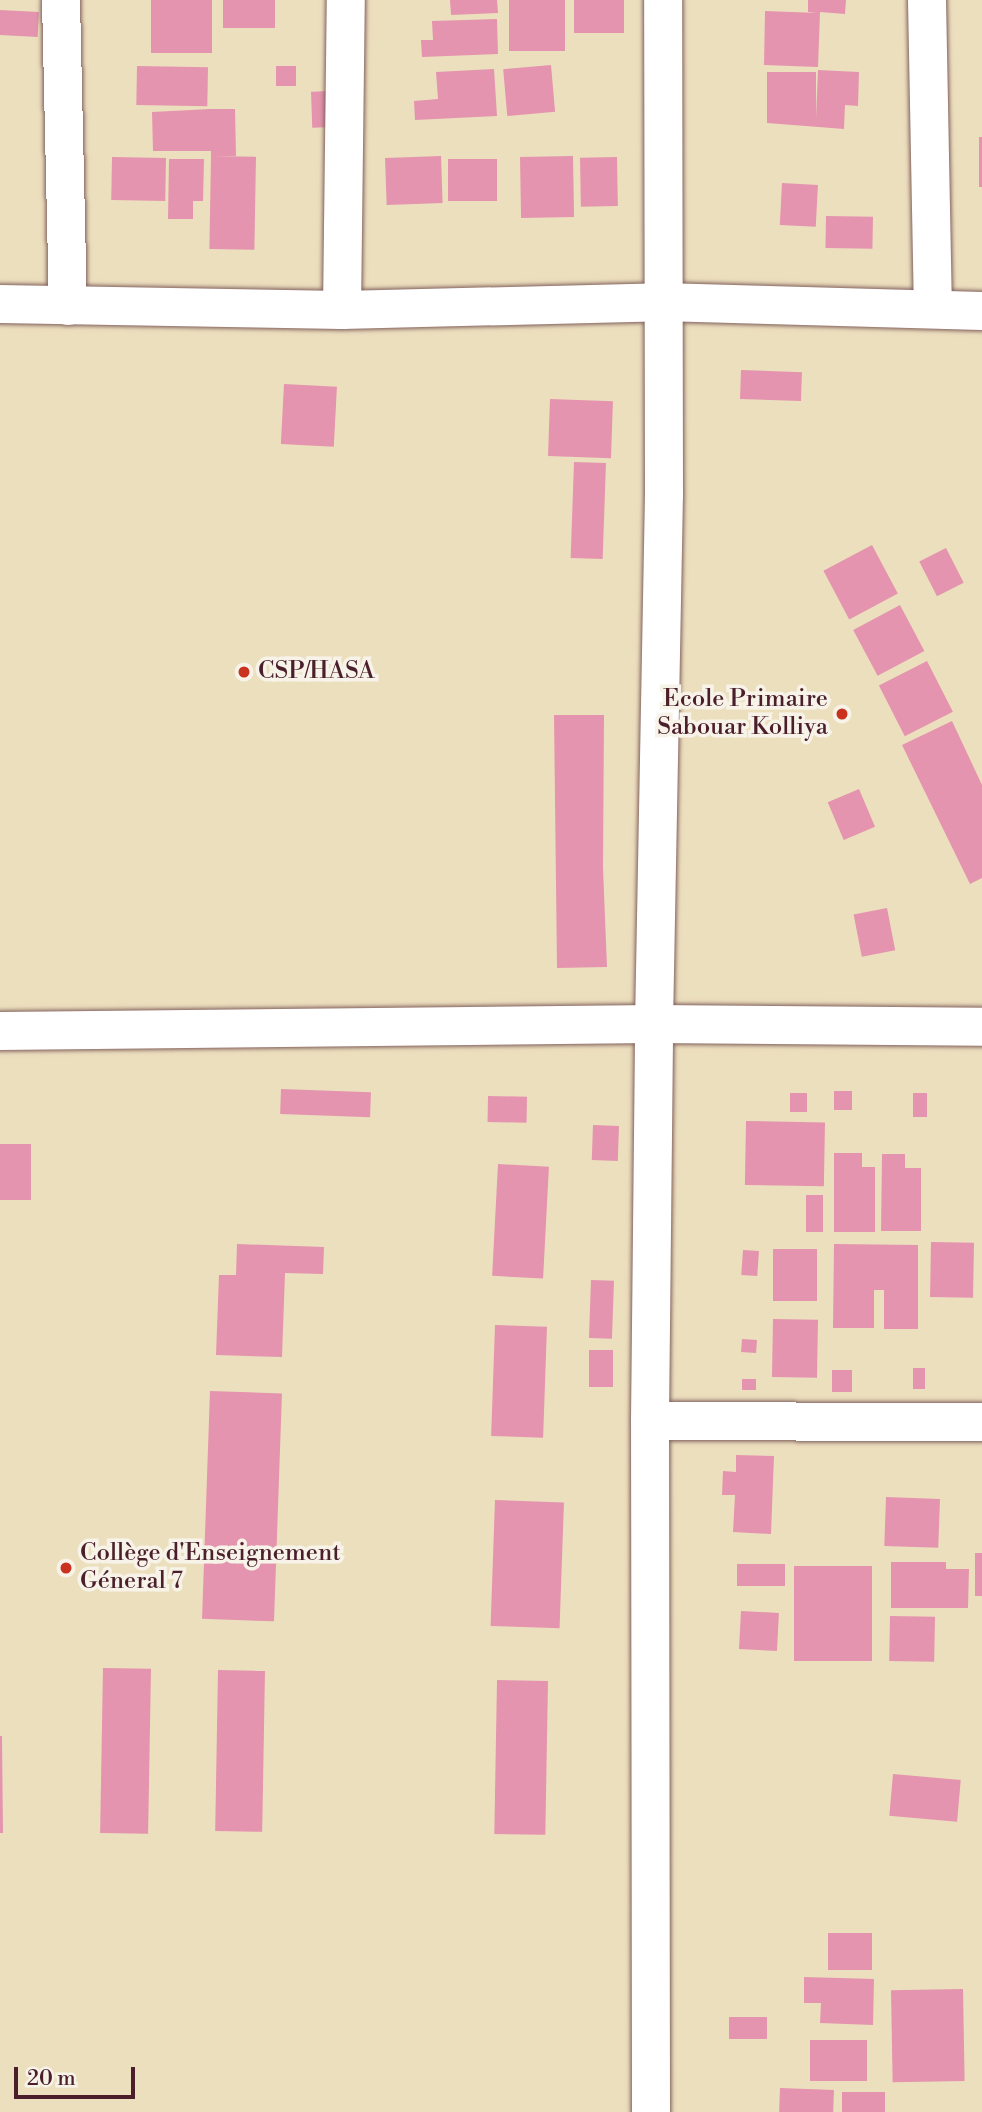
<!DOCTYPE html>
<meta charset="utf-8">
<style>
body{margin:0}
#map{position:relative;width:982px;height:2112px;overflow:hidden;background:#ecdfbe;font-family:"Libre Bodoni",serif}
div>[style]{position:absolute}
.building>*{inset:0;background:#e494ae;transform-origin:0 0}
.roads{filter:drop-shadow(0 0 2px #83625e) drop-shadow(0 0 2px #83625e)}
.minor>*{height:38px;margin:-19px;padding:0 19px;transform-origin:19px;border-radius:19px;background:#fff}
.dots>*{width:19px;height:19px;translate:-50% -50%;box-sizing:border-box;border:4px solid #f7f3e8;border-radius:50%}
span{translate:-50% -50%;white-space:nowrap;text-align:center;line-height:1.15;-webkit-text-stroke:7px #f7f3e8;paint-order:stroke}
.poi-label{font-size:24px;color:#4a1f2b}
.left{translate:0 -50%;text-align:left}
.right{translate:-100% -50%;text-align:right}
.scale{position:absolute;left:14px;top:2067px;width:121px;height:32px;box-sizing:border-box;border:4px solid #4a1f2b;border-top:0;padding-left:9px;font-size:21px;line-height:24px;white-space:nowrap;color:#4a1f2b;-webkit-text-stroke:5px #f7f3e8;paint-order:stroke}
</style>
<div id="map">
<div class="building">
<div style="left:151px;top:0;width:61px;height:53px"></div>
<div style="left:223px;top:0;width:52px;height:28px"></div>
<div style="clip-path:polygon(450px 0,497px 0,498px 13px,451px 15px)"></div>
<div style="left:509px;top:0;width:56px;height:51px"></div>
<div style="left:574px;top:0;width:50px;height:33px"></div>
<div style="clip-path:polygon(808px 0,846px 0,845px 14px,820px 12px,818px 67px,764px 65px,765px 11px,817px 13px,808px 12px)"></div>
<div style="left:0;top:10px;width:39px;height:25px;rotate:3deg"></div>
<div style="clip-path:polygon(497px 19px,498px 54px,422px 57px,421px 40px,433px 40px,432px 21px)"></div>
<div style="left:551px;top:65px;width:47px;height:48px;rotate:85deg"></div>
<div style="left:137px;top:66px;width:71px;height:39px;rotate:1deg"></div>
<div style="left:296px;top:66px;width:20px;height:20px;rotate:90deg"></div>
<div style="clip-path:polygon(494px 69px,497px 116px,415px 120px,414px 101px,438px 99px,436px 72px)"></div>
<div style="clip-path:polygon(818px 70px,859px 72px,858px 106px,845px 105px,844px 129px,767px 123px,767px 72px,816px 72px,816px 118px)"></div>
<div style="left:331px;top:91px;width:36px;height:20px;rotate:88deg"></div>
<div style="clip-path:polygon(210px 109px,235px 109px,236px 156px,211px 156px,211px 151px,153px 151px,152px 112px)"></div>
<div style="left:979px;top:137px;width:3px;height:50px"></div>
<div style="left:211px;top:156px;width:45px;height:93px;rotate:1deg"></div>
<div style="left:441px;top:156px;width:47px;height:56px;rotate:88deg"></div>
<div style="left:573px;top:156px;width:61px;height:53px;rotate:89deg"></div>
<div style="left:112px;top:157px;width:54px;height:43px;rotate:1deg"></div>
<div style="left:617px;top:157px;width:49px;height:37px;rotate:89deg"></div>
<div style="clip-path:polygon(169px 159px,204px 159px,203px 201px,193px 201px,193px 219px,168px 219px)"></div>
<div style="left:448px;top:159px;width:49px;height:42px"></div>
<div style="left:782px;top:183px;width:36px;height:42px;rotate:3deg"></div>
<div style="left:826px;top:216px;width:47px;height:32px;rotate:1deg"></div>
<div style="left:741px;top:370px;width:61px;height:29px;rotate:2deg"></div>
<div style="left:284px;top:384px;width:53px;height:60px;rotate:3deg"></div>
<div style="left:550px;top:399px;width:63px;height:57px;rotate:2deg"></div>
<div style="left:574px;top:462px;width:32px;height:96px;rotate:2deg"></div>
<div style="left:872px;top:545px;width:55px;height:55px;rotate:62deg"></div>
<div style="left:946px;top:548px;width:39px;height:30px;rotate:63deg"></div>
<div style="left:900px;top:605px;width:52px;height:53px;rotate:62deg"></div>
<div style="left:927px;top:661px;width:57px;height:54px;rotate:63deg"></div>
<div style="clip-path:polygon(554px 715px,604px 715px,603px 868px,607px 967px,557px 968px)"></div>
<div style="clip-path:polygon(952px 721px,982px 785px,982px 878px,970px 884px,902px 745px)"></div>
<div style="left:859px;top:789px;width:41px;height:34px;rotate:67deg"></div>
<div style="left:887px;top:908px;width:43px;height:34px;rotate:79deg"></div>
<div style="left:281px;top:1089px;width:90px;height:25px;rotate:2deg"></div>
<div style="left:834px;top:1091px;width:18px;height:19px"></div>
<div style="left:790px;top:1093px;width:17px;height:19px"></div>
<div style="left:913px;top:1093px;width:14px;height:24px"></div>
<div style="left:488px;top:1096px;width:39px;height:26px;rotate:1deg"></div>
<div style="left:746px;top:1121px;width:79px;height:64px;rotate:1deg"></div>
<div style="left:593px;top:1125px;width:26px;height:35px;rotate:2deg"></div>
<div style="left:0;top:1144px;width:31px;height:56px"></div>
<div style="clip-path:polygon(834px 1153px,862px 1153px,862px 1167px,875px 1167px,875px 1232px,834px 1232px)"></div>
<div style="clip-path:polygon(882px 1154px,905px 1154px,905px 1168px,921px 1168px,921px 1231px,881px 1231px)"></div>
<div style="left:498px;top:1164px;width:51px;height:112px;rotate:3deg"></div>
<div style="left:806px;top:1195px;width:17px;height:37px"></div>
<div style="left:931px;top:1242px;width:43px;height:55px;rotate:1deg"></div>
<div style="clip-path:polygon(237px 1244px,324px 1247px,323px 1274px,285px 1273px,282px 1357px,216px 1355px,219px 1275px,236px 1275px)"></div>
<div style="clip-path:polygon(834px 1244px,918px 1245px,918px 1329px,884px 1329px,884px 1290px,874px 1290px,874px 1328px,833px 1328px)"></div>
<div style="left:773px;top:1249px;width:44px;height:52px"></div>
<div style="left:743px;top:1250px;width:16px;height:25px;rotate:4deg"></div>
<div style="left:591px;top:1280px;width:23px;height:58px;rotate:2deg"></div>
<div style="left:773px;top:1319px;width:45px;height:58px;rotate:1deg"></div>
<div style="left:495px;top:1325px;width:52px;height:111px;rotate:2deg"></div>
<div style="left:742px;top:1339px;width:15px;height:13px;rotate:4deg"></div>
<div style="left:589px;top:1350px;width:24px;height:37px"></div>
<div style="left:913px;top:1368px;width:12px;height:21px"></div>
<div style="left:832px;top:1370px;width:20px;height:22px"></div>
<div style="left:742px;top:1379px;width:14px;height:11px"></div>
<div style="left:210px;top:1391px;width:72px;height:228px;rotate:2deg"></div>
<div style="clip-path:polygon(736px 1455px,774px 1456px,771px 1534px,733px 1532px,735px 1495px,722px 1495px,723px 1471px,736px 1472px)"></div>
<div style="left:886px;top:1497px;width:54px;height:49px;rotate:2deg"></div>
<div style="left:495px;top:1500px;width:69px;height:126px;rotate:2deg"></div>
<div style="left:975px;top:1553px;width:7px;height:43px"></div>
<div style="clip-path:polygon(891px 1562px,946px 1562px,946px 1569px,969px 1569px,968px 1608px,891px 1608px)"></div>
<div style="left:737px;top:1564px;width:48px;height:22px"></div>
<div style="left:794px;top:1566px;width:78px;height:95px"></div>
<div style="left:741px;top:1611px;width:38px;height:38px;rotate:3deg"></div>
<div style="left:890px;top:1616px;width:45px;height:45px;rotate:1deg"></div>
<div style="left:103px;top:1668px;width:48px;height:165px;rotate:1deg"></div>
<div style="left:218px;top:1670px;width:47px;height:161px;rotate:1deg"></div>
<div style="left:497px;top:1680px;width:51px;height:154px;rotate:1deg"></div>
<div style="clip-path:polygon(0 1736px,2px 1736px,3px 1833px,0 1833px)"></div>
<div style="left:893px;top:1774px;width:68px;height:42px;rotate:5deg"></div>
<div style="left:828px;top:1933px;width:44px;height:37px"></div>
<div style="clip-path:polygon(804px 1977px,874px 1979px,873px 2025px,820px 2023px,821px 2003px,804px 2003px)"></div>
<div style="left:963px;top:1989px;width:92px;height:72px;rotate:89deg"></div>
<div style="left:767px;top:2017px;width:22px;height:38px;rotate:90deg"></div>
<div style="left:867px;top:2040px;width:41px;height:57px;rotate:90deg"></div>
<div style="left:780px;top:2088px;width:54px;height:24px;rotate:2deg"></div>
<div style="left:885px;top:2092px;width:20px;height:43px;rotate:90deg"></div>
</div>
<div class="roads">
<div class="minor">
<div style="left:61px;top:0;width:306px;rotate:88.7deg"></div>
<div style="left:927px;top:0;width:309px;rotate:88.9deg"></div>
<div style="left:0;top:304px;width:342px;rotate:1deg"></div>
<div style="left:342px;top:310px;width:320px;rotate:-1.4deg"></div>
<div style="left:662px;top:302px;width:320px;rotate:1.6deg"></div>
<div style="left:342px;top:310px;width:310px;rotate:-89.3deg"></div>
<div style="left:0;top:1031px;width:654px;rotate:-0.61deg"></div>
<div style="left:654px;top:1024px;width:328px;rotate:0.5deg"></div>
<div style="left:650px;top:1421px;width:332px;rotate:0.2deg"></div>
<div style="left:651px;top:2112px;width:691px;rotate:-90.08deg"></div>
<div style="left:650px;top:1421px;width:397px;rotate:-89.4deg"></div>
<div style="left:654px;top:1024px;width:529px;rotate:-88.92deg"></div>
<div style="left:664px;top:495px;width:495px;rotate:-90.1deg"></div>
</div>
</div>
<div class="dots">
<div style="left:244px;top:672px;background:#c8321e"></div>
<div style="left:842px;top:714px;background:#c8321e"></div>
<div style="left:66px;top:1568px;background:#c8321e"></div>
</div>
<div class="poi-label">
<span class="left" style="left:258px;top:672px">CSP/HASA</span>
<span class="right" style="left:828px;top:714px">Ecole Primaire<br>Sabouar Kolliya</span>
<span class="left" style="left:80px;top:1568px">Collège d'Enseignement<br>Géneral 7</span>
</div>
<div class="scale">20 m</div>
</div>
